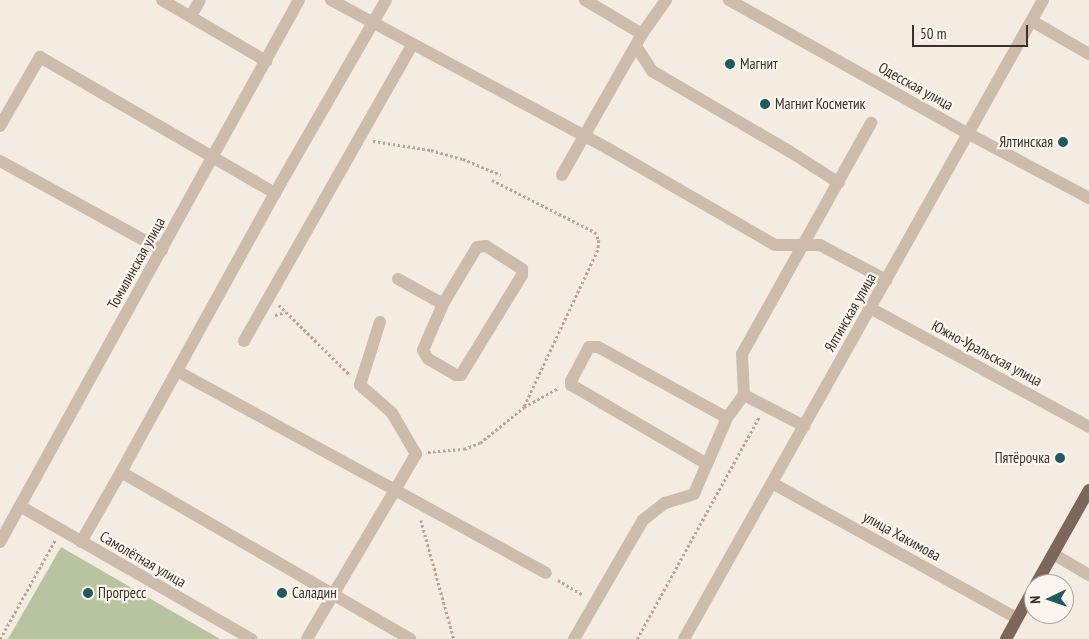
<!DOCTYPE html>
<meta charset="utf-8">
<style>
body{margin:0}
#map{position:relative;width:1089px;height:639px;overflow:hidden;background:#f4ebe1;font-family:"PT Sans Narrow",sans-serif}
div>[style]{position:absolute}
.green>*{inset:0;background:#b8c4a0}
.path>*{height:2.5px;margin-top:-1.25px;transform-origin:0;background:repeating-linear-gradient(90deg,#b9a596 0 2.5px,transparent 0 5px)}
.minor>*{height:12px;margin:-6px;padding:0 6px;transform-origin:6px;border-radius:6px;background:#cdbbac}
.major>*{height:12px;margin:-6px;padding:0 6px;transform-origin:6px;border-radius:6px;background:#7d675c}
.dots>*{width:14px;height:14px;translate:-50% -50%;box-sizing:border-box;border:2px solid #fbf5ee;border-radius:50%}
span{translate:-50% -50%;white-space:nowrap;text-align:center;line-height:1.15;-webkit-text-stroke:4.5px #fbf5ee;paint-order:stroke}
.poi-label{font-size:15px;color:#3b302b}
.left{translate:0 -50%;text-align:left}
.right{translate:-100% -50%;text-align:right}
.street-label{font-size:15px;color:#3b302b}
.north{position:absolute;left:1024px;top:574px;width:50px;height:50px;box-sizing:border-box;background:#fbf5ee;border:1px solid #aea6a0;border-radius:50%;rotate:267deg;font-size:14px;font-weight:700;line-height:20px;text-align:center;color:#3b302b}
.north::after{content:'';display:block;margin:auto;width:18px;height:22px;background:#1f5a5e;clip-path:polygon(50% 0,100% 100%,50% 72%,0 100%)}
.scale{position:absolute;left:912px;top:25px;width:116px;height:22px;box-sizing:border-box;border:2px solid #3b302b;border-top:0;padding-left:6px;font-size:15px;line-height:18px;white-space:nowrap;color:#3b302b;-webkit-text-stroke:4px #fbf5ee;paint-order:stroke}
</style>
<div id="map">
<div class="green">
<div style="clip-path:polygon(61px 547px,220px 639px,8px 639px)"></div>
</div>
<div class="path">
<div style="left:373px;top:141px;width:59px;rotate:8.8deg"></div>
<div style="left:431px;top:150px;width:33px;rotate:16deg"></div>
<div style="left:463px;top:159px;width:41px;rotate:22.8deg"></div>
<div style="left:492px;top:180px;width:115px;rotate:26.8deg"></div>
<div style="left:595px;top:232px;width:9px;rotate:63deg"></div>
<div style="left:599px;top:240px;width:10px;rotate:96deg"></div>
<div style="left:598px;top:250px;width:174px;rotate:115.2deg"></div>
<div style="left:279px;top:305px;width:100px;rotate:44.6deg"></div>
<div style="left:275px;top:315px;width:11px;rotate:-15deg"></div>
<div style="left:428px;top:452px;width:36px;rotate:-5deg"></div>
<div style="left:464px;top:449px;width:17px;rotate:-21deg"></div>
<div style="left:480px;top:443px;width:57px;rotate:-39.3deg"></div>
<div style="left:524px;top:407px;width:39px;rotate:-29deg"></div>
<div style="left:421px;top:520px;width:123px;rotate:74.5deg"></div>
<div style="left:558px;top:580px;width:29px;rotate:31deg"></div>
<div style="left:0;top:639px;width:113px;rotate:-60.9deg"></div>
<div style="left:637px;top:639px;width:253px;rotate:-61.2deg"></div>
</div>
<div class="minor">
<div style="left:162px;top:0;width:121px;rotate:30.4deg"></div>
<div style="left:331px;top:0;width:313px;rotate:28.2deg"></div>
<div style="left:607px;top:148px;width:194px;rotate:30deg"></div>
<div style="left:775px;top:245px;width:45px"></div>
<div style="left:820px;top:245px;width:75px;rotate:27.9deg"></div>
<div style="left:386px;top:0;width:223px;rotate:119.9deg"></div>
<div style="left:275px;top:193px;width:319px;rotate:118.9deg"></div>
<div style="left:121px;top:472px;width:334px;rotate:30deg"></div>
<div style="left:585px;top:0;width:66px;rotate:30.8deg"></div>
<div style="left:729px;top:0;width:275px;rotate:29.2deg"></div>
<div style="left:969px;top:134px;width:136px;rotate:28.1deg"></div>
<div style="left:191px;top:16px;width:18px;rotate:-61deg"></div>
<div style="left:1032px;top:21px;width:66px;rotate:30.1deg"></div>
<div style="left:636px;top:46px;width:30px;rotate:57deg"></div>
<div style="left:652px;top:71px;width:159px;rotate:30.3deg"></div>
<div style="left:789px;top:151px;width:59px;rotate:32.6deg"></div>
<div style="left:0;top:126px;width:80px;rotate:-59.9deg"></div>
<div style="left:40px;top:57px;width:272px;rotate:30.1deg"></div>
<div style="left:0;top:161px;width:185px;rotate:28.8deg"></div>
<div style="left:562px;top:175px;width:162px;rotate:-60.4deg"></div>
<div style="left:642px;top:34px;width:42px;rotate:-54.8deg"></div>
<div style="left:398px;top:279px;width:51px;rotate:29.1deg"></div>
<div style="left:443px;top:304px;width:66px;rotate:-59.2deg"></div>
<div style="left:477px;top:247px;width:9px;rotate:-6deg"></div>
<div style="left:486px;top:246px;width:43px;rotate:32.6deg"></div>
<div style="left:522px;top:269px;width:6px;rotate:90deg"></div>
<div style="left:522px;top:275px;width:117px;rotate:121.4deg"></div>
<div style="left:461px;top:375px;width:5px;rotate:180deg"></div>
<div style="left:456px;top:375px;width:32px;rotate:-150deg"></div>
<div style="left:428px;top:359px;width:10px;rotate:-119deg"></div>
<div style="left:423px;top:350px;width:50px;rotate:-66.5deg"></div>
<div style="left:870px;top:308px;width:249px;rotate:28.5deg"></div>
<div style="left:380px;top:322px;width:66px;rotate:107.6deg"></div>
<div style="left:360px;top:385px;width:43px;rotate:41.2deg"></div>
<div style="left:392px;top:413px;width:48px;rotate:59.7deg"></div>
<div style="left:416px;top:454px;width:42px;rotate:120.3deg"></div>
<div style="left:395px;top:490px;width:172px;rotate:28.8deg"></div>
<div style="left:244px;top:341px;width:340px;rotate:-60.4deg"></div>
<div style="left:177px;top:371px;width:248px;rotate:28.6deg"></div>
<div style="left:395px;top:490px;width:173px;rotate:120.6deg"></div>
<div style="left:744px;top:395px;width:68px;rotate:27.3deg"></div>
<div style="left:727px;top:418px;width:29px;rotate:-54deg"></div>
<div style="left:744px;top:395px;width:41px;rotate:-92.8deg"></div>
<div style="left:742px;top:354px;width:265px;rotate:-60.8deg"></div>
<div style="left:772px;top:483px;width:280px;rotate:28.9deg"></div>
<div style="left:20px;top:506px;width:267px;rotate:29.9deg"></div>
<div style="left:0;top:542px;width:619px;rotate:-61.12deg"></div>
<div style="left:81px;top:542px;width:81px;rotate:-60.3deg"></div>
<div style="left:1053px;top:554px;width:42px;rotate:30.3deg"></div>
<div style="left:574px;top:639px;width:138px;rotate:-59.9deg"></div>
<div style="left:643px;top:520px;width:28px;rotate:-38deg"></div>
<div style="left:665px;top:503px;width:30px;rotate:-17deg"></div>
<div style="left:694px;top:494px;width:33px;rotate:-67deg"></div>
<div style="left:707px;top:464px;width:157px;rotate:-149.8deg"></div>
<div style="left:571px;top:385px;width:4px;rotate:-90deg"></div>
<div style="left:571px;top:381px;width:38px;rotate:-62deg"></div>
<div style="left:589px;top:347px;width:9px"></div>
<div style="left:598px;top:347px;width:147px;rotate:28.8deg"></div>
<div style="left:727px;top:418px;width:50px;rotate:113.5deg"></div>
<div style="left:684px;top:639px;width:733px;rotate:-60.67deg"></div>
</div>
<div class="major">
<div style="left:1036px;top:584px;width:108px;rotate:-60.6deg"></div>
<div style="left:1006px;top:639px;width:58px;rotate:-61.2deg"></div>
</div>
<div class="dots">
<div style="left:730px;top:64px;background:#1f5a5e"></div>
<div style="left:765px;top:104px;background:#1f5a5e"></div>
<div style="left:1063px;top:142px;background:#1f5a5e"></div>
<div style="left:1060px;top:458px;background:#1f5a5e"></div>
<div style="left:88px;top:593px;background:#1f5a5e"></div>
<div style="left:282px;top:593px;background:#1f5a5e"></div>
</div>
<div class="poi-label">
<span class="left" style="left:740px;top:64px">Магнит</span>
<span class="left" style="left:775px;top:104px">Магнит Косметик</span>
<span class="right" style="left:1053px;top:142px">Ялтинская</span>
<span class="right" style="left:1050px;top:458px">Пятёрочка</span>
<span class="left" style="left:98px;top:593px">Прогресс</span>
<span class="left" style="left:292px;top:593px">Саладин</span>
</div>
<div class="street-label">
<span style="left:916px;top:86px;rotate:29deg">Одесская улица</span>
<span style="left:136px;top:263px;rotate:-61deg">Томилинская улица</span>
<span style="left:850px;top:312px;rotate:-60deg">Ялтинская улица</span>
<span style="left:987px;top:353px;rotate:28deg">Южно-Уральская улица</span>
<span style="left:902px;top:536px;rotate:29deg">улица Хакимова</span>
<span style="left:143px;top:559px;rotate:30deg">Самолётная улица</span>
</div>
<div class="north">N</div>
<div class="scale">50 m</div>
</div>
